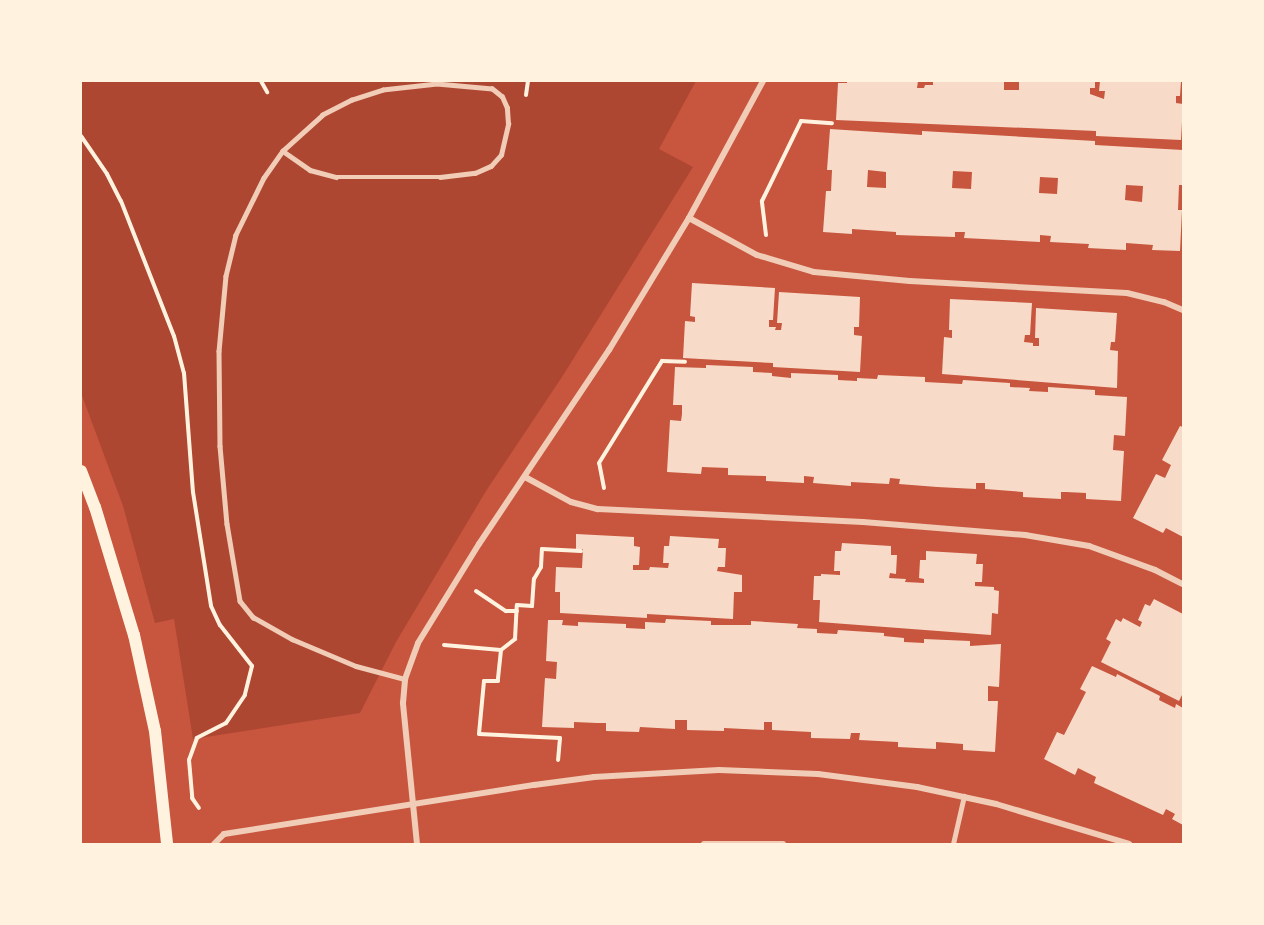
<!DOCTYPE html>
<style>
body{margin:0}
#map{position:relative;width:1264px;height:925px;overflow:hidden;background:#c8553d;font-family:Barlow,sans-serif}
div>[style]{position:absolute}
.green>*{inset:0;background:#ae4732}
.building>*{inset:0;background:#f7dbc8}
.path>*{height:4px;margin:-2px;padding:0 2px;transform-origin:2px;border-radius:2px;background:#fff3e0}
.service>*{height:4.5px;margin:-2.25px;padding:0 2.25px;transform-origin:2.25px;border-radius:2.25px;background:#f1ccb7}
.minor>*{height:6px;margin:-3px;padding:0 3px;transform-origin:3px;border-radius:3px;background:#f1ccb7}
.secondary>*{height:12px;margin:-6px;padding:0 6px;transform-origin:6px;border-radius:6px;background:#fff3e0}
span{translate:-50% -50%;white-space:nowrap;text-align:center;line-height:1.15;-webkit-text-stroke:6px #fff3e0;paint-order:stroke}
.frame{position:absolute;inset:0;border:82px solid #fff3e0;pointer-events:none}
</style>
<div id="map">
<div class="green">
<div style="clip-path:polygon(81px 81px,696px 81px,659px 149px,693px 167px,562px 377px,486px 491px,396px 642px,360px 713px,193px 739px,174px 619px,155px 623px,123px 506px,81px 393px)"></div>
</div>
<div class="building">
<div style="clip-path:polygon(847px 81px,918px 81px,917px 88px,924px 88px,925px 85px,933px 85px,933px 81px,1004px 81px,1004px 90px,1019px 90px,1019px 81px,1095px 81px,1095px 88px,1090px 88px,1090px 94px,1104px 99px,1105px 91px,1099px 91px,1100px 81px,1181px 81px,1180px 96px,1176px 96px,1176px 103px,1183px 104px,1181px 140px,1096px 136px,1096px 131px,836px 120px,838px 83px,847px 83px)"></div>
<div style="clip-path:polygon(evenodd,830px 129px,922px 135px,922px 131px,1095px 141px,1095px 145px,1183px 150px,1183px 185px,1179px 185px,1178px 210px,1182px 210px,1180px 251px,1152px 250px,1153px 245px,1126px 243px,1126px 250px,1088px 248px,1089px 244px,1050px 242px,1051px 236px,1040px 235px,1040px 242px,964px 238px,965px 232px,955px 232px,955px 237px,896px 235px,896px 232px,852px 229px,852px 234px,823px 232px,826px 191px,831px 191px,832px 170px,827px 170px,830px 129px,868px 170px,886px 172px,886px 188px,867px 187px,868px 170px,830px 129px,953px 171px,972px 172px,971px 189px,952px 188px,953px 171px,830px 129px,1040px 177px,1058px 178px,1057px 194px,1039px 193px,1040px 177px,830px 129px,1126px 185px,1143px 186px,1142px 202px,1125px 200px,1126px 185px)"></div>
<div style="clip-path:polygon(692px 283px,775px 288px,773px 320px,769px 320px,769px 327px,776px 327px,775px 330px,781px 330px,782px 323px,777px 323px,779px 292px,860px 297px,859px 327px,854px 327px,854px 335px,862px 336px,860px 372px,773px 367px,773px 363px,683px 358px,685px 321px,695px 322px,695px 317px,690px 316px)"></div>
<div style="clip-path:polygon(950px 299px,1032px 303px,1030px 335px,1025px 335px,1024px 342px,1033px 343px,1033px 346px,1039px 346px,1039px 338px,1035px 338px,1036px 308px,1117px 313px,1115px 342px,1111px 342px,1110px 350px,1118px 351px,1117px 388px,942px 374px,944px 337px,952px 338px,952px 330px,949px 330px)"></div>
<div style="clip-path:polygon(706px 365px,753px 367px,753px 372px,772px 373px,772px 376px,791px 378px,791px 373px,838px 375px,838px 380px,857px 381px,857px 378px,877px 379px,878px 375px,925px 377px,925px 382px,962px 384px,963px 380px,1010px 383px,1010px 387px,1030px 388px,1029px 391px,1048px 392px,1048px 387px,1095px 390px,1095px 395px,1127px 397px,1125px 436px,1114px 435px,1113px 450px,1124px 451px,1121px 501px,1086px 499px,1086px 493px,1066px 492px,1061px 492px,1061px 499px,1023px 497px,1023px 492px,985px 489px,985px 483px,976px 483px,976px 489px,937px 487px,899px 484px,900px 479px,890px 478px,889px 484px,851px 482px,851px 486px,813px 483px,814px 477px,804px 476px,804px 483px,766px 481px,766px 476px,728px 475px,728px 468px,702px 467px,701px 474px,667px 472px,670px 420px,681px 421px,682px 414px,682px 405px,673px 405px,675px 367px,706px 368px)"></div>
<div style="clip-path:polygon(1180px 426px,1183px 427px,1183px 537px,1166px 528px,1163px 533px,1133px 518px,1156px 474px,1165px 478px,1171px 465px,1162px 460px)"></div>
<div style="clip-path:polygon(576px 534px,634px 537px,634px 546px,640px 547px,639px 565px,633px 565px,633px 570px,649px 570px,650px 567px,668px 568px,669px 563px,663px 563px,664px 546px,669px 546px,670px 536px,719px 539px,718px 548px,726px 548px,725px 567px,718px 567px,717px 571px,742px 575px,742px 592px,734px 592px,733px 619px,647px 614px,647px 618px,560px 613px,560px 592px,555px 592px,556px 567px,582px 568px,583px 549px,576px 549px)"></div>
<div style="clip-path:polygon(842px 543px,891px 546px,891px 555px,897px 555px,896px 574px,890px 573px,889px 578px,906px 579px,905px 582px,924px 583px,924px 579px,919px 578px,920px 560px,926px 560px,926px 551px,977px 554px,976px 564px,983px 564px,982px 582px,975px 582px,975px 586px,994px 587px,994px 590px,999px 591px,998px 614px,992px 613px,991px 635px,819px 622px,820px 600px,813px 600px,814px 576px,821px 576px,821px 574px,840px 575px,840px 571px,834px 571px,835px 551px,841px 551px)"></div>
<div style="clip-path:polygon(1154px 599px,1183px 614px,1183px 693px,1179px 701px,1101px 662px,1111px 642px,1106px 639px,1116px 619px,1121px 622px,1123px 618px,1140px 627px,1142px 622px,1138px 620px,1145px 604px,1150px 606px)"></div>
<div style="clip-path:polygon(666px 619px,711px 621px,711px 625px,751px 625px,751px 621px,798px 624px,797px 628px,817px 629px,817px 633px,837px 634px,838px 630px,884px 633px,884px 636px,904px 638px,904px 642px,924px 643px,924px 639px,970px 641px,970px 646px,1001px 644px,999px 687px,988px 686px,988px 701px,998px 701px,995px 752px,963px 750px,963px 744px,936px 742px,936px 749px,898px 747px,898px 742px,859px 740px,860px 733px,851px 733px,850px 739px,811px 738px,811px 732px,772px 730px,772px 722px,764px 722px,764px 730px,724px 728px,724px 731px,687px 730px,687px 720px,675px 720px,675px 729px,640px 727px,639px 732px,606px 731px,606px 723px,597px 723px,574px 722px,574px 728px,542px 727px,545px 678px,556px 679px,557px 662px,546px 661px,548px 620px,563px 620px,562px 625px,578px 626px,578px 622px,626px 624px,626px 628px,645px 629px,645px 622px,665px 623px)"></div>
<div style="clip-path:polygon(1092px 666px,1116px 677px,1117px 674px,1160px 696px,1159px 700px,1175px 708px,1176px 704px,1183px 708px,1183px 825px,1172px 819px,1175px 814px,1166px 809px,1163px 815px,1094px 783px,1096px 777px,1078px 768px,1075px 775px,1044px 759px,1057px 732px,1064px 735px,1086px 692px,1080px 689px)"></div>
</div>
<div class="path">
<div style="left:261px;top:81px;width:13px;rotate:61deg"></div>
<div style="left:526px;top:95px;width:14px;rotate:-82deg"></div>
<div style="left:81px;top:136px;width:46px;rotate:55.6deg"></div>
<div style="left:107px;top:174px;width:30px;rotate:63deg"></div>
<div style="left:121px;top:201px;width:145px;rotate:68.6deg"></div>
<div style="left:174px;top:336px;width:38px;rotate:75deg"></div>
<div style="left:184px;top:373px;width:119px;rotate:85.7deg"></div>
<div style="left:193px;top:492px;width:115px;rotate:81deg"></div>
<div style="left:211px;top:606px;width:21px;rotate:65deg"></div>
<div style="left:220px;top:625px;width:52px;rotate:52deg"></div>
<div style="left:252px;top:666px;width:30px;rotate:104deg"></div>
<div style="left:245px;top:695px;width:34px;rotate:124deg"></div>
<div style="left:226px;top:723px;width:33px;rotate:153deg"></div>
<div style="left:197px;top:738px;width:23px;rotate:110deg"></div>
<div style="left:189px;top:760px;width:38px;rotate:85deg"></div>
<div style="left:192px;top:798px;width:12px;rotate:55deg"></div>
<div style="left:766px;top:235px;width:34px;rotate:-97deg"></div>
<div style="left:762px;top:201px;width:89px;rotate:-64deg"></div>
<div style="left:801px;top:121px;width:31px;rotate:4deg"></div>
<div style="left:604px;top:488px;width:25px;rotate:-101deg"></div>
<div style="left:599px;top:463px;width:120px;rotate:-58.3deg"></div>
<div style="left:662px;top:361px;width:23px;rotate:2deg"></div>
<div style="left:476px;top:591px;width:36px;rotate:34deg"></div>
<div style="left:506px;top:611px;width:11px"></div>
<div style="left:444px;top:645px;width:57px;rotate:5deg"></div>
<div style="left:501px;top:650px;width:31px;rotate:96deg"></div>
<div style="left:498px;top:681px;width:14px;rotate:180deg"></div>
<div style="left:484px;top:681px;width:53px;rotate:95.4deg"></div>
<div style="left:479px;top:734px;width:81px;rotate:2.8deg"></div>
<div style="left:560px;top:738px;width:22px;rotate:95deg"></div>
<div style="left:501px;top:650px;width:18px;rotate:-38deg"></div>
<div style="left:515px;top:639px;width:34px;rotate:-87deg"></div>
<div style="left:517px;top:605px;width:15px;rotate:4deg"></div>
<div style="left:532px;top:606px;width:27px;rotate:-86deg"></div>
<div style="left:534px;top:579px;width:14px;rotate:-60deg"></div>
<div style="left:541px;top:567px;width:18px;rotate:-87deg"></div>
<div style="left:542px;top:549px;width:39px;rotate:3deg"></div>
</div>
<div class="service">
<div style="left:283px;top:151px;width:33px;rotate:35deg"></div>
<div style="left:310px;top:170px;width:27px;rotate:15deg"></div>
<div style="left:336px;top:177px;width:104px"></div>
<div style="left:440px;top:177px;width:35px;rotate:-7deg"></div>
<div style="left:475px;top:173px;width:17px;rotate:-24deg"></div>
<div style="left:491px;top:166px;width:15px;rotate:-48deg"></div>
<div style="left:501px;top:155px;width:32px;rotate:-77deg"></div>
<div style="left:508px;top:124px;width:16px;rotate:-94deg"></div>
<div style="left:507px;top:108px;width:12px;rotate:-114deg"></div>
<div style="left:502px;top:97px;width:13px;rotate:-141deg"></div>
<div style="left:492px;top:89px;width:55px;rotate:-174.8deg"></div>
<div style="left:437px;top:84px;width:54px;rotate:173.7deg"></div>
<div style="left:383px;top:90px;width:33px;rotate:162deg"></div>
<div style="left:352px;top:100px;width:33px;rotate:153deg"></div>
<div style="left:323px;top:115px;width:54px;rotate:138deg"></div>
<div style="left:283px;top:151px;width:33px;rotate:125deg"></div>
<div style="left:264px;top:178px;width:64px;rotate:116.2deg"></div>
<div style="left:236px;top:235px;width:42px;rotate:103.7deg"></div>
<div style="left:226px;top:276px;width:75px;rotate:95.3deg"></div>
<div style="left:219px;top:351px;width:95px;rotate:89.4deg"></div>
<div style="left:220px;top:446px;width:78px;rotate:84.9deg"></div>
<div style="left:227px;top:524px;width:78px;rotate:80.4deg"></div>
<div style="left:240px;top:601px;width:21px;rotate:51deg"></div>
<div style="left:253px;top:617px;width:45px;rotate:29.4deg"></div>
<div style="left:292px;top:639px;width:69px;rotate:22.9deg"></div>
<div style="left:356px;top:666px;width:51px;rotate:14.9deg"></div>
<div style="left:953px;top:844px;width:49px;rotate:-77.1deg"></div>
</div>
<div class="minor">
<div style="left:689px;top:218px;width:77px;rotate:28.6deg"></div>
<div style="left:757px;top:255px;width:59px;rotate:16.6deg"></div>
<div style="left:814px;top:272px;width:96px;rotate:5.4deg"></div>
<div style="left:910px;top:281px;width:217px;rotate:3.2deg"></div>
<div style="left:1127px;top:293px;width:38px;rotate:14deg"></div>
<div style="left:1164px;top:302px;width:21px;rotate:23deg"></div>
<div style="left:525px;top:477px;width:52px;rotate:28.5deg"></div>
<div style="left:571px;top:502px;width:28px;rotate:15deg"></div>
<div style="left:598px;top:509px;width:265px;rotate:2.8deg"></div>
<div style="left:863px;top:522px;width:163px;rotate:4.6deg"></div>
<div style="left:1025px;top:535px;width:65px;rotate:9.8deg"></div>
<div style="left:1089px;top:546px;width:70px;rotate:20deg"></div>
<div style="left:1155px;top:570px;width:31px;rotate:27deg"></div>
<div style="left:214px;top:844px;width:14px;rotate:-45deg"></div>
<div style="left:224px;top:834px;width:314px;rotate:-9deg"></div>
<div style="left:534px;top:785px;width:61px;rotate:-7.6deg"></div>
<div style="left:594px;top:777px;width:125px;rotate:-3.2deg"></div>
<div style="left:719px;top:770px;width:99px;rotate:2.3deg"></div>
<div style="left:818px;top:774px;width:100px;rotate:7.5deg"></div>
<div style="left:917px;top:787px;width:81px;rotate:12.1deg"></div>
<div style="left:996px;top:804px;width:139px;rotate:16.7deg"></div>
<div style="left:417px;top:844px;width:142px;rotate:-95.7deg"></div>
<div style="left:403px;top:703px;width:24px;rotate:-85deg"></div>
<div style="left:405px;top:679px;width:38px;rotate:-70deg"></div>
<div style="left:418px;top:643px;width:116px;rotate:-58.4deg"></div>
<div style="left:479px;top:544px;width:234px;rotate:-56.2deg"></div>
<div style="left:609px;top:350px;width:154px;rotate:-58.8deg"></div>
<div style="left:689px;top:218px;width:156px;rotate:-61.6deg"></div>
<div style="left:704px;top:844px;width:79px"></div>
</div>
<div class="secondary">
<div style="left:81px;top:471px;width:39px;rotate:69deg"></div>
<div style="left:95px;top:507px;width:134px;rotate:73.1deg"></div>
<div style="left:134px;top:635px;width:98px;rotate:77.7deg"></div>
<div style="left:155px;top:731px;width:114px;rotate:83.9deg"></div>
</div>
<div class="frame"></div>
</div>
